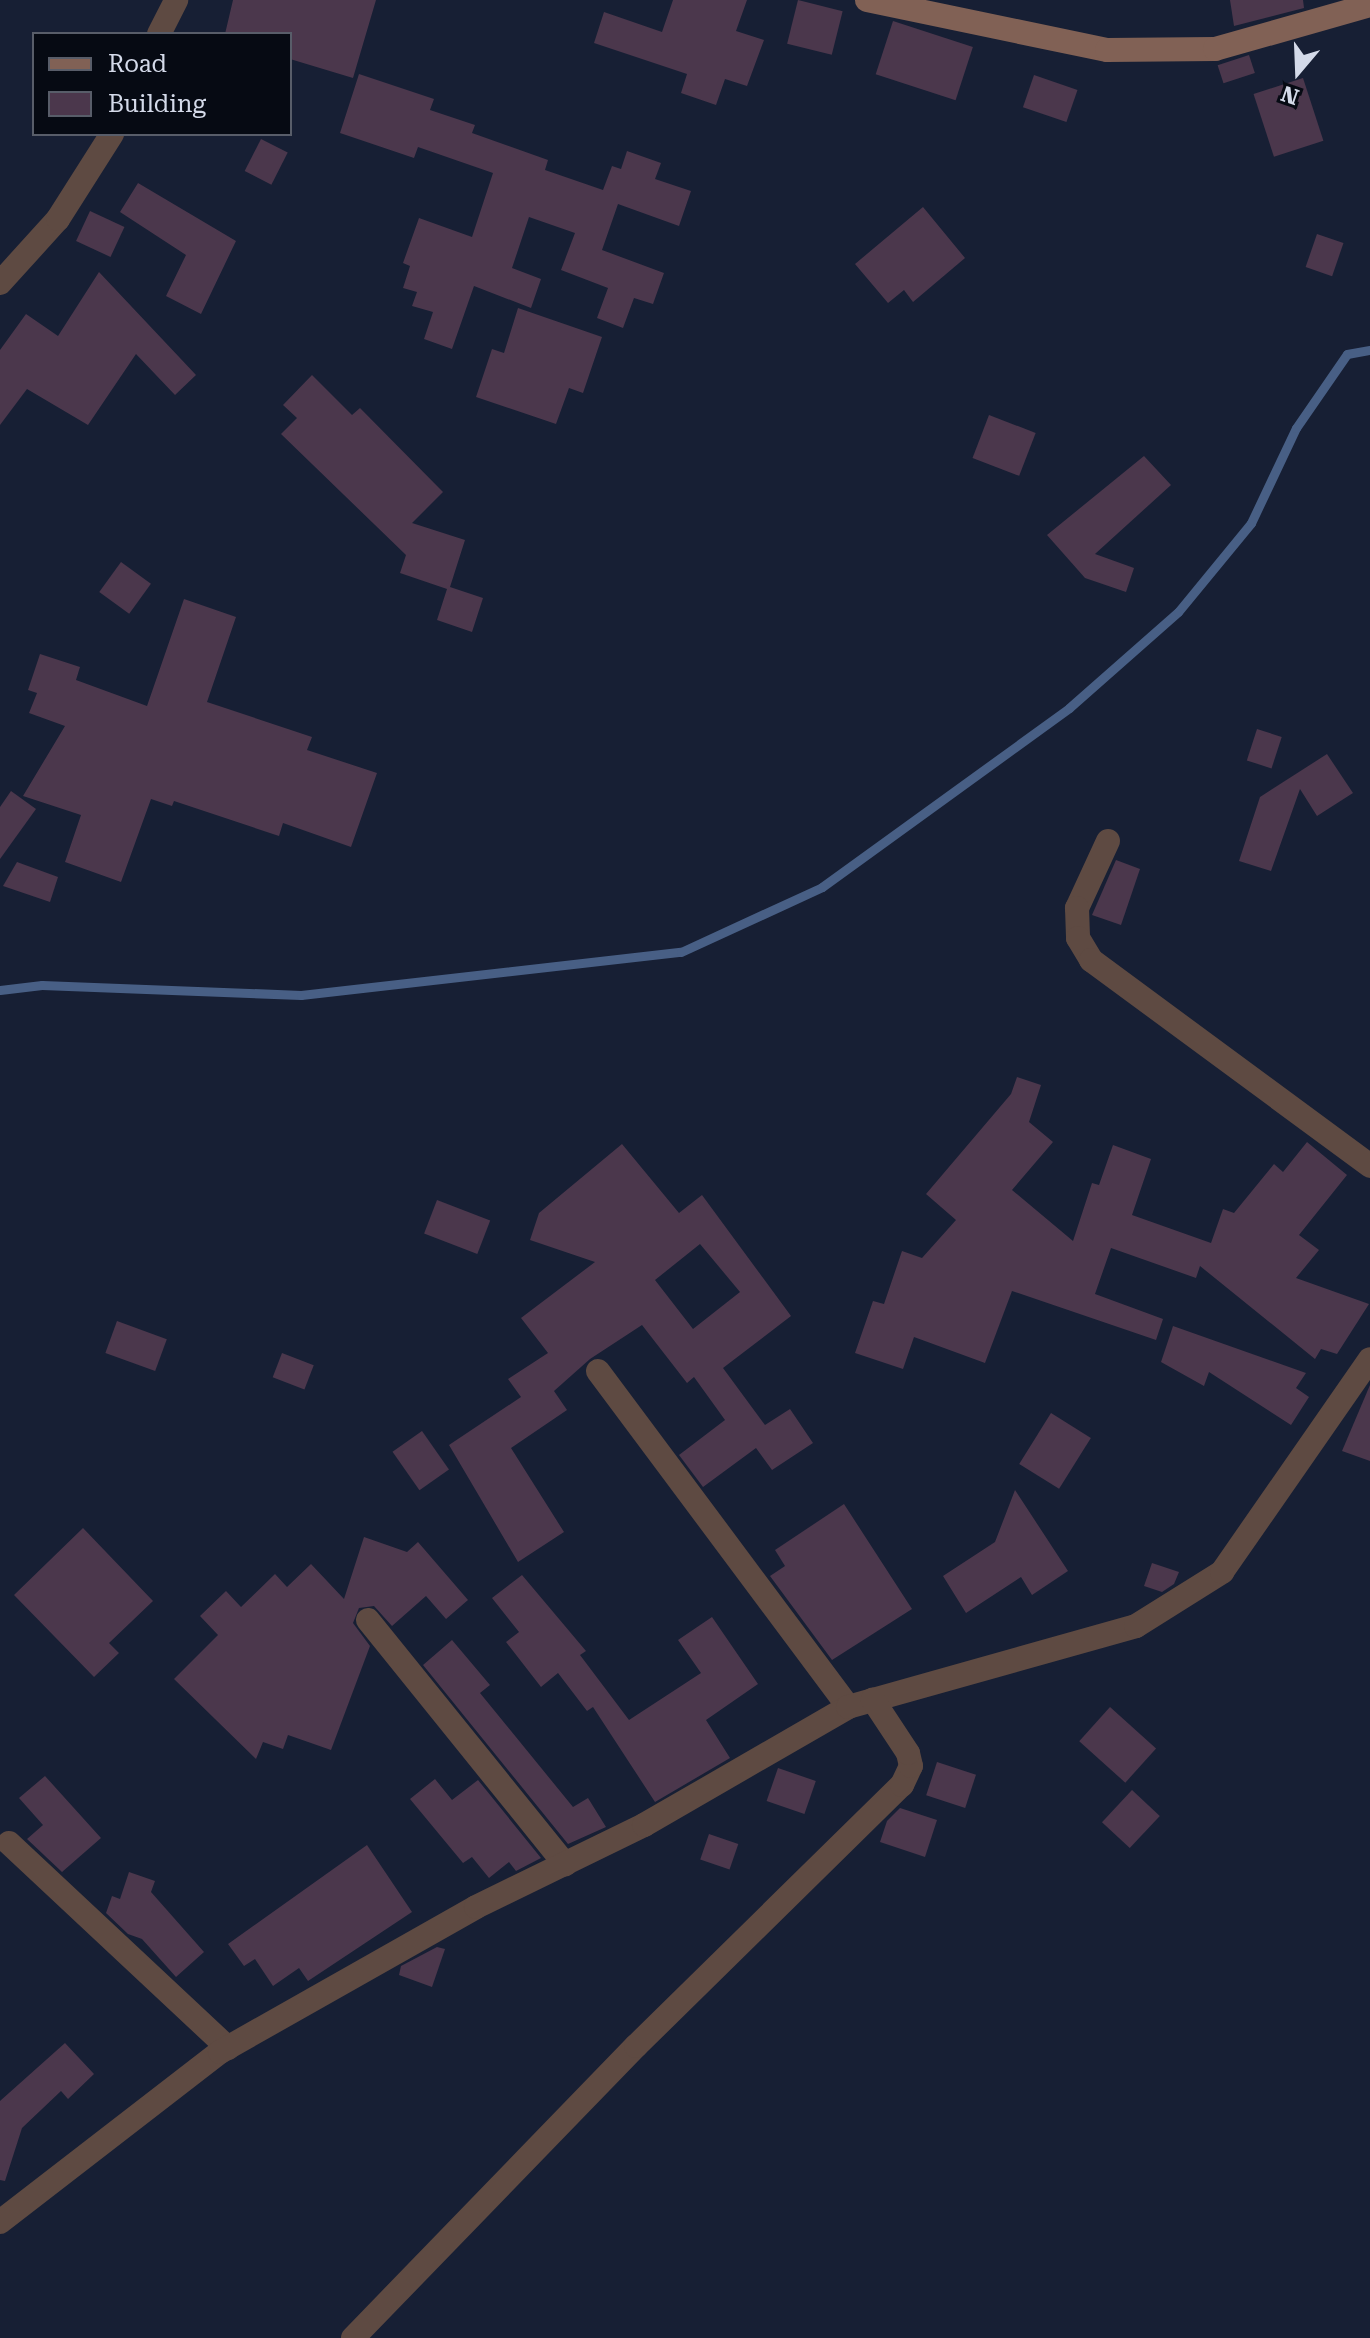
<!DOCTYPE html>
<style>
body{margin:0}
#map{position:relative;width:1370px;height:2338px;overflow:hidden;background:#171f34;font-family:"Roboto Serif",serif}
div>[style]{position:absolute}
.stream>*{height:9px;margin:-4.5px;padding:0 4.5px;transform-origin:4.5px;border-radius:4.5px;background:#485f85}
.building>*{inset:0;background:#4b374c;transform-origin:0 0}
.street>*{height:24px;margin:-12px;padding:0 12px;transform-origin:12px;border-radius:12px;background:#5e4a42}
.secondary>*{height:24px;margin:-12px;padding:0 12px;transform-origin:12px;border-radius:12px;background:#816155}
span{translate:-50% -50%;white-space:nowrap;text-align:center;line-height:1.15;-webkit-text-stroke:7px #060a13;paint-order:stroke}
.legend{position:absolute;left:32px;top:32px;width:260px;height:104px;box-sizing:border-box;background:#060a13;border:2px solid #585d69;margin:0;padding:10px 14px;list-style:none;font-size:24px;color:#d4dae9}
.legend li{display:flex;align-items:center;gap:16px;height:40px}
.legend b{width:40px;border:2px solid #585d69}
.north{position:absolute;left:1258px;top:32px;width:80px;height:80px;-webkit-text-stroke:6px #060a13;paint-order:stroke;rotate:199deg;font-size:22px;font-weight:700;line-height:32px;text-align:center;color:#d4dae9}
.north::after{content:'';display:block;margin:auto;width:28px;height:36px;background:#d4dae9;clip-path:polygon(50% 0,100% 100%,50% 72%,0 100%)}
</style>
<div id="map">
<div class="stream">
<div style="left:0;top:990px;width:42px;rotate:-6.8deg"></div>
<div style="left:42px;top:985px;width:259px;rotate:2.2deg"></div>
<div style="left:301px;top:995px;width:382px;rotate:-6.5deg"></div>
<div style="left:681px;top:952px;width:155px;rotate:-24.7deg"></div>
<div style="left:822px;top:887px;width:305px;rotate:-35.9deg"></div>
<div style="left:1069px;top:708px;width:145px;rotate:-41.4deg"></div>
<div style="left:1178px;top:612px;width:115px;rotate:-50.6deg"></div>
<div style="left:1251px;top:523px;width:105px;rotate:-64.7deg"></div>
<div style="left:1296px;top:428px;width:90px;rotate:-55.4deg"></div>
<div style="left:1347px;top:354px;width:23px;rotate:-10deg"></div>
</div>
<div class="building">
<div style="clip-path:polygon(233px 0,376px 0,353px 78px,290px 59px,290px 34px,225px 34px)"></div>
<div style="clip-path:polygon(673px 0,747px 0,736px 31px,764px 40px,747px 86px,725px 79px,716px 105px,681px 93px,687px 74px,594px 43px,604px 12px,662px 32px)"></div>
<div style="left:798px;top:0;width:46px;height:45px;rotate:14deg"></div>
<div style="clip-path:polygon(1230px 0,1303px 0,1304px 8px,1234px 26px)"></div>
<div style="left:893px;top:21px;width:84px;height:56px;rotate:18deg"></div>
<div style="left:1249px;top:55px;width:19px;height:33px;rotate:72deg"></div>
<div style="clip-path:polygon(359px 74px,434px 99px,430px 110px,475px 125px,472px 133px,548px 160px,545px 170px,603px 190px,612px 166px,621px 169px,627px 151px,661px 163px,655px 179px,691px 191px,679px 226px,618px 204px,602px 250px,664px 273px,653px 304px,634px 298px,623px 328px,597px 318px,608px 288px,561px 270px,575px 233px,529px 217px,512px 268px,541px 279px,531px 308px,474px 286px,452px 349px,424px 339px,433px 312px,412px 306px,417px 292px,403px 288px,410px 266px,403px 263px,419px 218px,472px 237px,493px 173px,418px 147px,414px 158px,340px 133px)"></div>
<div style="left:1034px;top:75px;width:46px;height:34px;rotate:19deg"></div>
<div style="left:1303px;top:78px;width:66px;height:52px;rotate:72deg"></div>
<div style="left:261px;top:139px;width:30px;height:36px;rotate:27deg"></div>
<div style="clip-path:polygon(138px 183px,236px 241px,201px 314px,166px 296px,186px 255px,120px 212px)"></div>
<div style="clip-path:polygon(923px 207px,965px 258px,913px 302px,904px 290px,888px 303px,855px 264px)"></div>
<div style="left:90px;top:211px;width:38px;height:33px;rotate:25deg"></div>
<div style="left:1317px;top:234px;width:28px;height:35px;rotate:19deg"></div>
<div style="clip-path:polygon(99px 272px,196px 375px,175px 395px,136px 354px,88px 425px,27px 389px,0 425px,0 350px,26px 314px,58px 336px)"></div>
<div style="clip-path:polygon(518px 308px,602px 337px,583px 393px,569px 388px,556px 424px,476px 397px,492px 349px,504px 353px)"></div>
<div style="clip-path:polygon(312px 375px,352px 415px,360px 408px,443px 492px,412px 523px,465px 540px,450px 587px,483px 598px,472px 632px,437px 620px,447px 589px,400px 573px,406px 555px,281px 434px,297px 418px,283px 405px)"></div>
<div style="left:989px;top:415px;width:50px;height:46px;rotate:21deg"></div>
<div style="clip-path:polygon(1144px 456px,1171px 485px,1095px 554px,1134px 568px,1126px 592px,1085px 578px,1047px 535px)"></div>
<div style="left:121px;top:562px;width:37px;height:37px;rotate:36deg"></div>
<div style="clip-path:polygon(184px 599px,236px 617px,207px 702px,312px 737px,307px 750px,377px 773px,351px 847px,283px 823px,279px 836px,174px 801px,172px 806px,151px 799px,121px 882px,65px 862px,81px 815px,23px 796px,65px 726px,29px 713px,37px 693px,28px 690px,40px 654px,80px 667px,76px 680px,147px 706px)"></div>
<div style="left:1257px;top:729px;width:26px;height:33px;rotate:18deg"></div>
<div style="clip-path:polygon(1327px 754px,1353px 793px,1317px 816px,1300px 789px,1271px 871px,1239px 861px,1260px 797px)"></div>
<div style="clip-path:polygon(11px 791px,36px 809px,0 859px,0 807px)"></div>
<div style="clip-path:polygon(1116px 860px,1140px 869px,1121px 925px,1092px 915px)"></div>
<div style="clip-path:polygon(17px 862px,58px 877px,50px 902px,3px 886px)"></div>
<div style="clip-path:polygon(1017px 1077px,1041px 1085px,1029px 1122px,1053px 1142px,1012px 1190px,1073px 1241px,1092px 1183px,1099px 1185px,1113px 1145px,1151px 1159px,1132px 1215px,1211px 1243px,1223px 1209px,1234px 1213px,1274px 1164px,1283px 1172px,1307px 1142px,1347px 1175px,1299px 1235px,1319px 1250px,1296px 1278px,1369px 1304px,1337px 1354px,1321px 1349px,1315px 1359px,1200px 1266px,1196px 1278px,1111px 1248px,1095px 1294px,1163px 1319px,1156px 1340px,1012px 1291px,985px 1363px,914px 1337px,903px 1369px,855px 1353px,873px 1301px,884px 1304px,902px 1251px,922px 1258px,956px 1220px,926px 1194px,1011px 1094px)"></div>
<div style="clip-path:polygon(evenodd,622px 1144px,679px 1213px,702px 1195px,791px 1316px,723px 1368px,765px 1425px,790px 1409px,813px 1443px,772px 1470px,756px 1448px,703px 1487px,679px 1455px,725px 1420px,694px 1377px,687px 1383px,642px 1325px,590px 1359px,554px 1391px,567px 1410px,511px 1448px,564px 1532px,518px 1562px,449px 1445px,521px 1397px,508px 1379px,548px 1353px,521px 1318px,595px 1262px,530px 1240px,539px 1213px,622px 1144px,700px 1244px,740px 1292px,693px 1329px,655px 1280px,700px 1244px)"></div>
<div style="left:437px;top:1200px;width:57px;height:36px;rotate:21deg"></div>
<div style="left:117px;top:1321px;width:53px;height:34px;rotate:20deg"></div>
<div style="clip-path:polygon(1173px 1326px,1306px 1373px,1296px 1388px,1309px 1397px,1291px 1425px,1209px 1372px,1204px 1386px,1161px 1362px)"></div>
<div style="left:282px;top:1353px;width:34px;height:26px;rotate:21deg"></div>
<div style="clip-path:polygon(1370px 1385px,1370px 1461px,1342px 1451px)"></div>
<div style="left:1051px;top:1413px;width:47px;height:60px;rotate:32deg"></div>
<div style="left:422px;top:1431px;width:47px;height:36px;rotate:55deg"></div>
<div style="clip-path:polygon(1015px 1490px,1068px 1571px,1032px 1595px,1021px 1577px,966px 1613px,943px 1576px,995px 1542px)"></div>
<div style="clip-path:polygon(844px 1504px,912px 1609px,832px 1660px,770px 1576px,785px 1566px,775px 1550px)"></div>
<div style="clip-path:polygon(83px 1528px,153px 1601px,109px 1643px,119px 1653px,94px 1677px,14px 1595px)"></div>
<div style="clip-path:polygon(364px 1537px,407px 1552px,418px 1542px,468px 1600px,446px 1619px,426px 1596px,392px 1626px,374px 1606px,359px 1608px,353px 1623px,370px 1646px,331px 1750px,288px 1735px,283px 1749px,263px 1742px,256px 1759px,174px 1679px,218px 1635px,200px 1616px,226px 1591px,241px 1607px,275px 1574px,287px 1587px,311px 1564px,344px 1599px)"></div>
<div style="clip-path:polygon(1152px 1563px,1179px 1572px,1174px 1584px,1162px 1592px,1144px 1586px)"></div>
<div style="clip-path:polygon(522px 1575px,586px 1651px,580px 1655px,629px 1720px,701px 1673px,678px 1640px,712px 1617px,758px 1684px,706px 1720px,730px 1758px,655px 1802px,593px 1707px,587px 1711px,558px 1673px,541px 1687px,506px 1642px,519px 1632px,492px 1598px)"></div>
<div style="clip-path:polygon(452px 1640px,490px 1685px,480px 1693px,573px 1807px,588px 1798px,606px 1827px,568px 1844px,423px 1665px)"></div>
<div style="left:1110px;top:1707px;width:62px;height:46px;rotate:42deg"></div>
<div style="left:937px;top:1762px;width:41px;height:35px;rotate:18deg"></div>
<div style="left:778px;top:1768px;width:40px;height:35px;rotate:19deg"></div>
<div style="clip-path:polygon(45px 1776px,101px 1838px,62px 1872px,27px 1839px,43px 1825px,19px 1798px)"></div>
<div style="clip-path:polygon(435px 1779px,452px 1800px,478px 1780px,541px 1858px,516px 1871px,509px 1862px,489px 1878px,472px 1857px,463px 1863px,410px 1799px)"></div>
<div style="left:1132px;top:1790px;width:38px;height:44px;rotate:43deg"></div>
<div style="clip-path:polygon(900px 1808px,937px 1820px,925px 1857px,880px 1842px,887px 1821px)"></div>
<div style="left:709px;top:1834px;width:31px;height:27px;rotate:19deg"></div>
<div style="clip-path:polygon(367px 1845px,412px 1912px,308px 1981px,299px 1968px,273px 1986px,255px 1959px,244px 1966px,228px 1944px)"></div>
<div style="clip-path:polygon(129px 1872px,155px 1881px,151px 1892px,204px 1952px,176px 1977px,142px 1939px,128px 1934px,106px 1913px,112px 1896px,120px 1899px)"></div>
<div style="clip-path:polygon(437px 1947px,445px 1949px,432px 1987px,399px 1975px,401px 1966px)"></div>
<div style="clip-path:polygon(65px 2043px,94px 2074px,68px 2099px,61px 2091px,22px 2128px,5px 2181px,0 2180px,0 2101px)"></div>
</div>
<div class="street">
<div style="left:159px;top:34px;width:38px;rotate:-63deg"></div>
<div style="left:0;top:283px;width:86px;rotate:-47.8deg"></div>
<div style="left:58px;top:219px;width:101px;rotate:-57.6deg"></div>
<div style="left:1108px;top:841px;width:74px;rotate:114.8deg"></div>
<div style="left:1077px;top:908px;width:30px;rotate:88deg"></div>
<div style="left:1078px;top:938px;width:26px;rotate:59deg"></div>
<div style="left:1091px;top:960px;width:347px;rotate:36.4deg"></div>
<div style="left:598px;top:1371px;width:419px;rotate:53.3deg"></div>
<div style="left:368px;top:1620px;width:314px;rotate:51.1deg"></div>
<div style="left:9px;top:1843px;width:300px;rotate:43.1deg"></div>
<div style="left:0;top:2222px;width:278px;rotate:-37.7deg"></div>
<div style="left:220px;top:2052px;width:294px;rotate:-29.5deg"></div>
<div style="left:476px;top:1907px;width:187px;rotate:-26deg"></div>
<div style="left:644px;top:1825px;width:236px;rotate:-30deg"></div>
<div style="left:848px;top:1707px;width:299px;rotate:-15.7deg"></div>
<div style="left:1136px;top:1626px;width:102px;rotate:-32.1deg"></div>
<div style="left:1222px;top:1572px;width:259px;rotate:-55.2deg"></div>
<div style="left:353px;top:2338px;width:407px;rotate:-45.9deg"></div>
<div style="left:636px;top:2046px;width:373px;rotate:-44.5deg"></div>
<div style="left:902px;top:1785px;width:21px;rotate:-65deg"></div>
<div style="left:911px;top:1766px;width:13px;rotate:-103deg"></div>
<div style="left:908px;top:1753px;width:64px;rotate:-123.4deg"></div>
</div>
<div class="secondary">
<div style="left:867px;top:0;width:245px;rotate:11.8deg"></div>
<div style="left:1107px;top:50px;width:108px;rotate:-0.5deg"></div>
<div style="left:1215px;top:49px;width:161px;rotate:-15.8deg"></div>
</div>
<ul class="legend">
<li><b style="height:10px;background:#816155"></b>Road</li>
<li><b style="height:22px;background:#4b374c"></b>Building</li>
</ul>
<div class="north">N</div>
</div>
